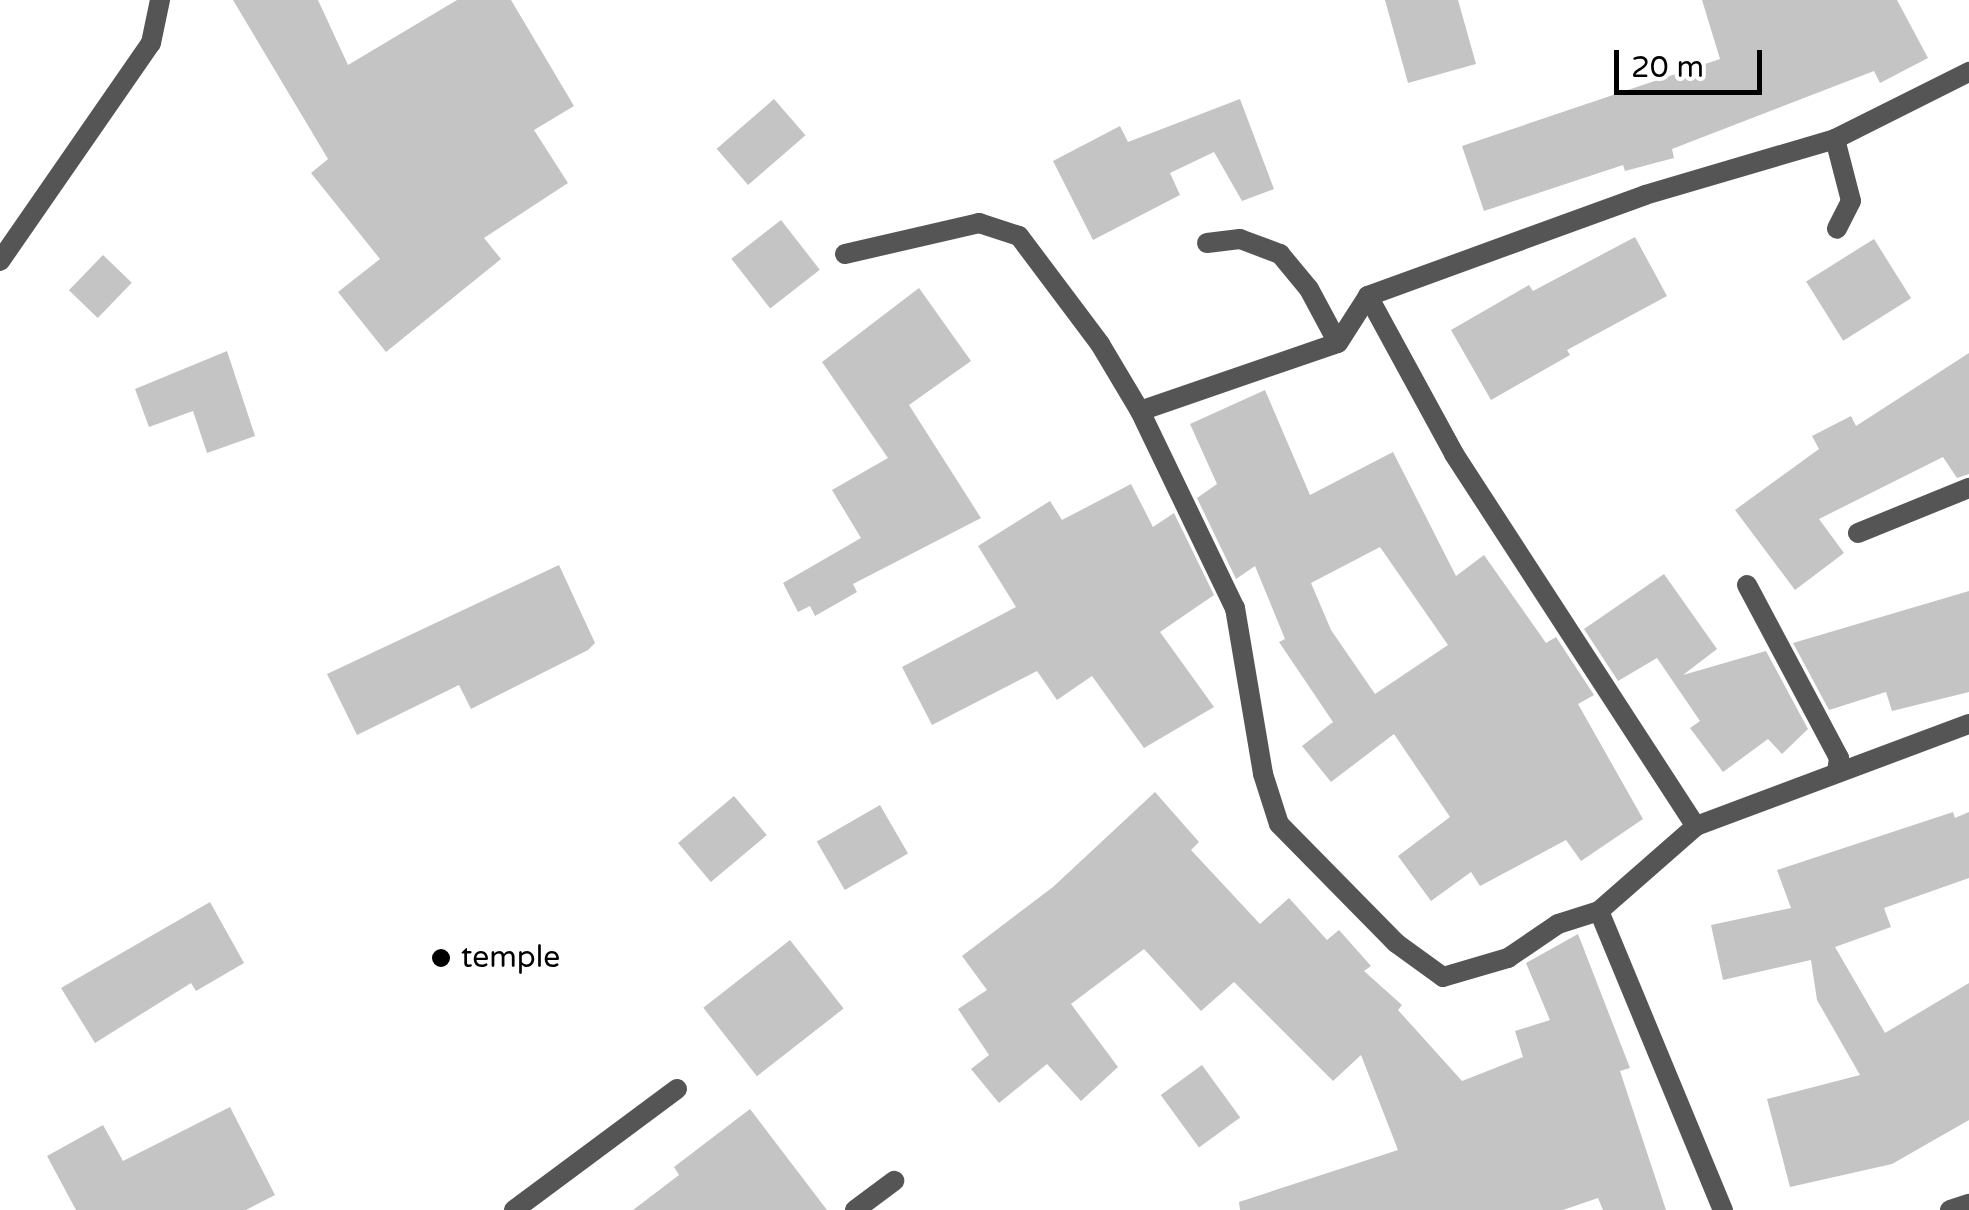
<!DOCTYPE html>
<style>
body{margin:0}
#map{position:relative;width:1969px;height:1210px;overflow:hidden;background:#fff;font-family:"Varela Round",sans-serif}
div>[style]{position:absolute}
.building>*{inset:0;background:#c4c4c4;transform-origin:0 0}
.minor>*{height:20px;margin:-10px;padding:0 10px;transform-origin:10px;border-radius:10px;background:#555}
.dots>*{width:28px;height:28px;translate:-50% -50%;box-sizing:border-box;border:5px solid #fff;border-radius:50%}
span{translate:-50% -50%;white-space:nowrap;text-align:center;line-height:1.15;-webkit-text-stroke:8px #fff;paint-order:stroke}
.poi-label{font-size:30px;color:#000}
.left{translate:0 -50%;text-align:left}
.scale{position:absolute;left:1614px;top:50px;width:148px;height:45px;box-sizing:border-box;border:5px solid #000;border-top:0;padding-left:12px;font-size:30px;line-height:35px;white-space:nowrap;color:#000;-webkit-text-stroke:8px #fff;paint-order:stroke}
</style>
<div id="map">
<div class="building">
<div style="clip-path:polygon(233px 0,318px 0,348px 65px,457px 0,511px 0,574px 106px,534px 130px,568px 183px,484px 238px,501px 259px,386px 352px,338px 292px,380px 259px,311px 173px,328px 159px)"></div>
<div style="clip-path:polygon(1385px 0,1458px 0,1476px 64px,1408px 83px)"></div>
<div style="clip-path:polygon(1702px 0,1897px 0,1928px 58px,1880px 83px,1874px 71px,1672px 149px,1674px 158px,1625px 171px,1623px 165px,1484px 211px,1462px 146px,1720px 59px)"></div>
<div style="left:774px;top:99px;width:48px;height:76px;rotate:49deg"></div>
<div style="clip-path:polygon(1240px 99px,1274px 189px,1242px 201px,1214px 152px,1170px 173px,1180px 195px,1093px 240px,1053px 161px,1120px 126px,1128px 142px)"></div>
<div style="left:781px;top:220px;width:63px;height:63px;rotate:52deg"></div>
<div style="clip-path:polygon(1635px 237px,1667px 296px,1567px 350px,1570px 355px,1491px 400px,1451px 330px,1529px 285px,1533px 291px)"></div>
<div style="left:1874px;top:239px;width:70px;height:80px;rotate:58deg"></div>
<div style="left:103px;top:255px;width:40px;height:49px;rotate:44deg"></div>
<div style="clip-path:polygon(919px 288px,971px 361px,909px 405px,981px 518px,853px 584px,857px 592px,815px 616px,810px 606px,798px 612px,783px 583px,861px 538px,832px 490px,888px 458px,822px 362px)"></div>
<div style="clip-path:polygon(227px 351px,255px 436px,207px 453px,193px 411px,149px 427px,135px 389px)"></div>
<div style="clip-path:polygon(1969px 353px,1969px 474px,1957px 478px,1943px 457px,1819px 519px,1844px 553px,1795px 590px,1735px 510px,1819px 449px,1812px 436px,1851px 416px,1856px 426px)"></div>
<div style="clip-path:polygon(evenodd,1265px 390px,1310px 495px,1393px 452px,1456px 576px,1484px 555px,1546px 643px,1556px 637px,1594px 695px,1578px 704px,1643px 819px,1581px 861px,1566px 840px,1480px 886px,1471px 872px,1431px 901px,1398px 856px,1450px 817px,1394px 734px,1331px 782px,1302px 746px,1333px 722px,1279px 642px,1285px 639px,1255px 566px,1236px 579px,1197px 498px,1217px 484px,1190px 424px,1265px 390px,1380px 547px,1448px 645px,1375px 694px,1331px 630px,1311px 583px,1380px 547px)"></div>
<div style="clip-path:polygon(1131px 484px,1153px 527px,1174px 513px,1214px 595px,1160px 632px,1214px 707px,1144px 748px,1092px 676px,1057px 700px,1037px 671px,932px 725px,902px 667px,1016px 607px,978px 546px,1050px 501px,1062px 520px)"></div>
<div style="clip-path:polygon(559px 565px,595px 643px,588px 650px,471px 709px,459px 685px,357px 735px,327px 674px)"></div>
<div style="clip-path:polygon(1664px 574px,1717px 649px,1683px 675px,1766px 651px,1808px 729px,1782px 754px,1768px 739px,1723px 772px,1690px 728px,1700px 721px,1657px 658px,1618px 681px,1584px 629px)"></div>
<div style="clip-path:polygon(1969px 591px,1969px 692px,1892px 711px,1886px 692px,1829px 710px,1793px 643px)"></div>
<div style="clip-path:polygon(1155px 792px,1199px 842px,1191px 850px,1260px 924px,1289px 898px,1327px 940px,1339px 930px,1371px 966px,1364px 971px,1402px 1005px,1398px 1010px,1462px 1081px,1523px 1057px,1515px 1031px,1550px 1020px,1526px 963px,1578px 934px,1630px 1068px,1620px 1071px,1666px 1210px,1603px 1210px,1598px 1198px,1563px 1210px,1240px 1210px,1239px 1202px,1398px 1150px,1361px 1055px,1333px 1081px,1234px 982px,1201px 1011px,1144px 949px,1071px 1004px,1118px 1067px,1081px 1101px,1047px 1064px,999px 1103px,971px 1069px,989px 1055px,958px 1009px,987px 990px,962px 956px,1053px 887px)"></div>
<div style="left:734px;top:796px;width:51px;height:73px;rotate:50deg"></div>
<div style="left:880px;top:805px;width:56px;height:73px;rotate:60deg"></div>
<div style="clip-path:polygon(1953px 812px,1955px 818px,1969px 812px,1969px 878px,1884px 908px,1891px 927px,1835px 947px,1885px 1033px,1969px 983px,1969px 1120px,1892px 1164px,1790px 1187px,1767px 1099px,1860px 1075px,1817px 1000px,1811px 960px,1723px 980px,1711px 925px,1791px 908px,1777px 870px)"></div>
<div style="clip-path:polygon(210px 902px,244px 963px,196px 991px,191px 983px,95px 1043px,61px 988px)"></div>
<div style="left:790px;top:940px;width:87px;height:110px;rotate:52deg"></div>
<div style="left:1202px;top:1065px;width:65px;height:51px;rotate:54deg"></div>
<div style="clip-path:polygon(230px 1107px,275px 1195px,246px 1210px,76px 1210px,47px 1156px,103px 1125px,123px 1161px)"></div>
<div style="clip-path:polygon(750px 1109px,827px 1210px,633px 1210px,679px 1175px,674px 1167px)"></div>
</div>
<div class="minor">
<div style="left:1835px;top:139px;width:64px;rotate:75.5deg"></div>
<div style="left:1851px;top:201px;width:31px;rotate:117deg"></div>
<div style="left:1207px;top:243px;width:33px;rotate:-7deg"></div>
<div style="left:1240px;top:239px;width:43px;rotate:20.6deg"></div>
<div style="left:1280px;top:254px;width:45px;rotate:50.4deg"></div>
<div style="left:1309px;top:289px;width:61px;rotate:61.8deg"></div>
<div style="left:845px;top:254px;width:138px;rotate:-13deg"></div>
<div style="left:979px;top:223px;width:42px;rotate:18deg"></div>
<div style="left:1019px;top:236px;width:135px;rotate:53.1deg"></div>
<div style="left:1100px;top:344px;width:78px;rotate:59.2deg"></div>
<div style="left:1140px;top:411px;width:209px;rotate:-19deg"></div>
<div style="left:1338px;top:343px;width:56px;rotate:-57.4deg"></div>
<div style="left:1368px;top:296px;width:295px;rotate:-20deg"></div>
<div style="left:1645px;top:195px;width:198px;rotate:-16.4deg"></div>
<div style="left:1835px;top:139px;width:150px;rotate:-26.6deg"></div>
<div style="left:0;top:261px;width:265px;rotate:-55.3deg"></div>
<div style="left:151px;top:43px;width:44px;rotate:-78.2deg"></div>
<div style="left:1368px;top:296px;width:180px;rotate:61.4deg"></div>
<div style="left:1454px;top:454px;width:444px;rotate:57deg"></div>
<div style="left:1696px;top:826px;width:291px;rotate:-20.5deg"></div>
<div style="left:1140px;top:411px;width:219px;rotate:64.3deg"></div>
<div style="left:1235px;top:608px;width:168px;rotate:80.4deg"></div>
<div style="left:1263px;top:774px;width:52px;rotate:72.3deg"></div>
<div style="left:1279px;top:824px;width:167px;rotate:45.5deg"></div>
<div style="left:1396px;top:943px;width:58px;rotate:35.9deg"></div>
<div style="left:1443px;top:977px;width:68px;rotate:-16.3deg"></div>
<div style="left:1508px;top:958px;width:60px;rotate:-34.2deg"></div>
<div style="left:1558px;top:924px;width:43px;rotate:-17.6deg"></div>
<div style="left:1599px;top:911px;width:129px;rotate:-41.2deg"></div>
<div style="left:1858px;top:533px;width:120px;rotate:-22.1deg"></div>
<div style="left:1747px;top:585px;width:196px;rotate:62deg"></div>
<div style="left:1839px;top:758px;width:14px;rotate:98deg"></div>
<div style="left:1599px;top:911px;width:324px;rotate:67.5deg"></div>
<div style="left:514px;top:1210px;width:203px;rotate:-36.6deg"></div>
<div style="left:855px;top:1210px;width:49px;rotate:-36.6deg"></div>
<div style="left:1950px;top:1210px;width:20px;rotate:-18deg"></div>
</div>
<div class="dots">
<div style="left:441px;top:958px;background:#000"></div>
</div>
<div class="poi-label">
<span class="left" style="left:461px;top:958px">temple</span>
</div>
<div class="scale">20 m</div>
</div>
